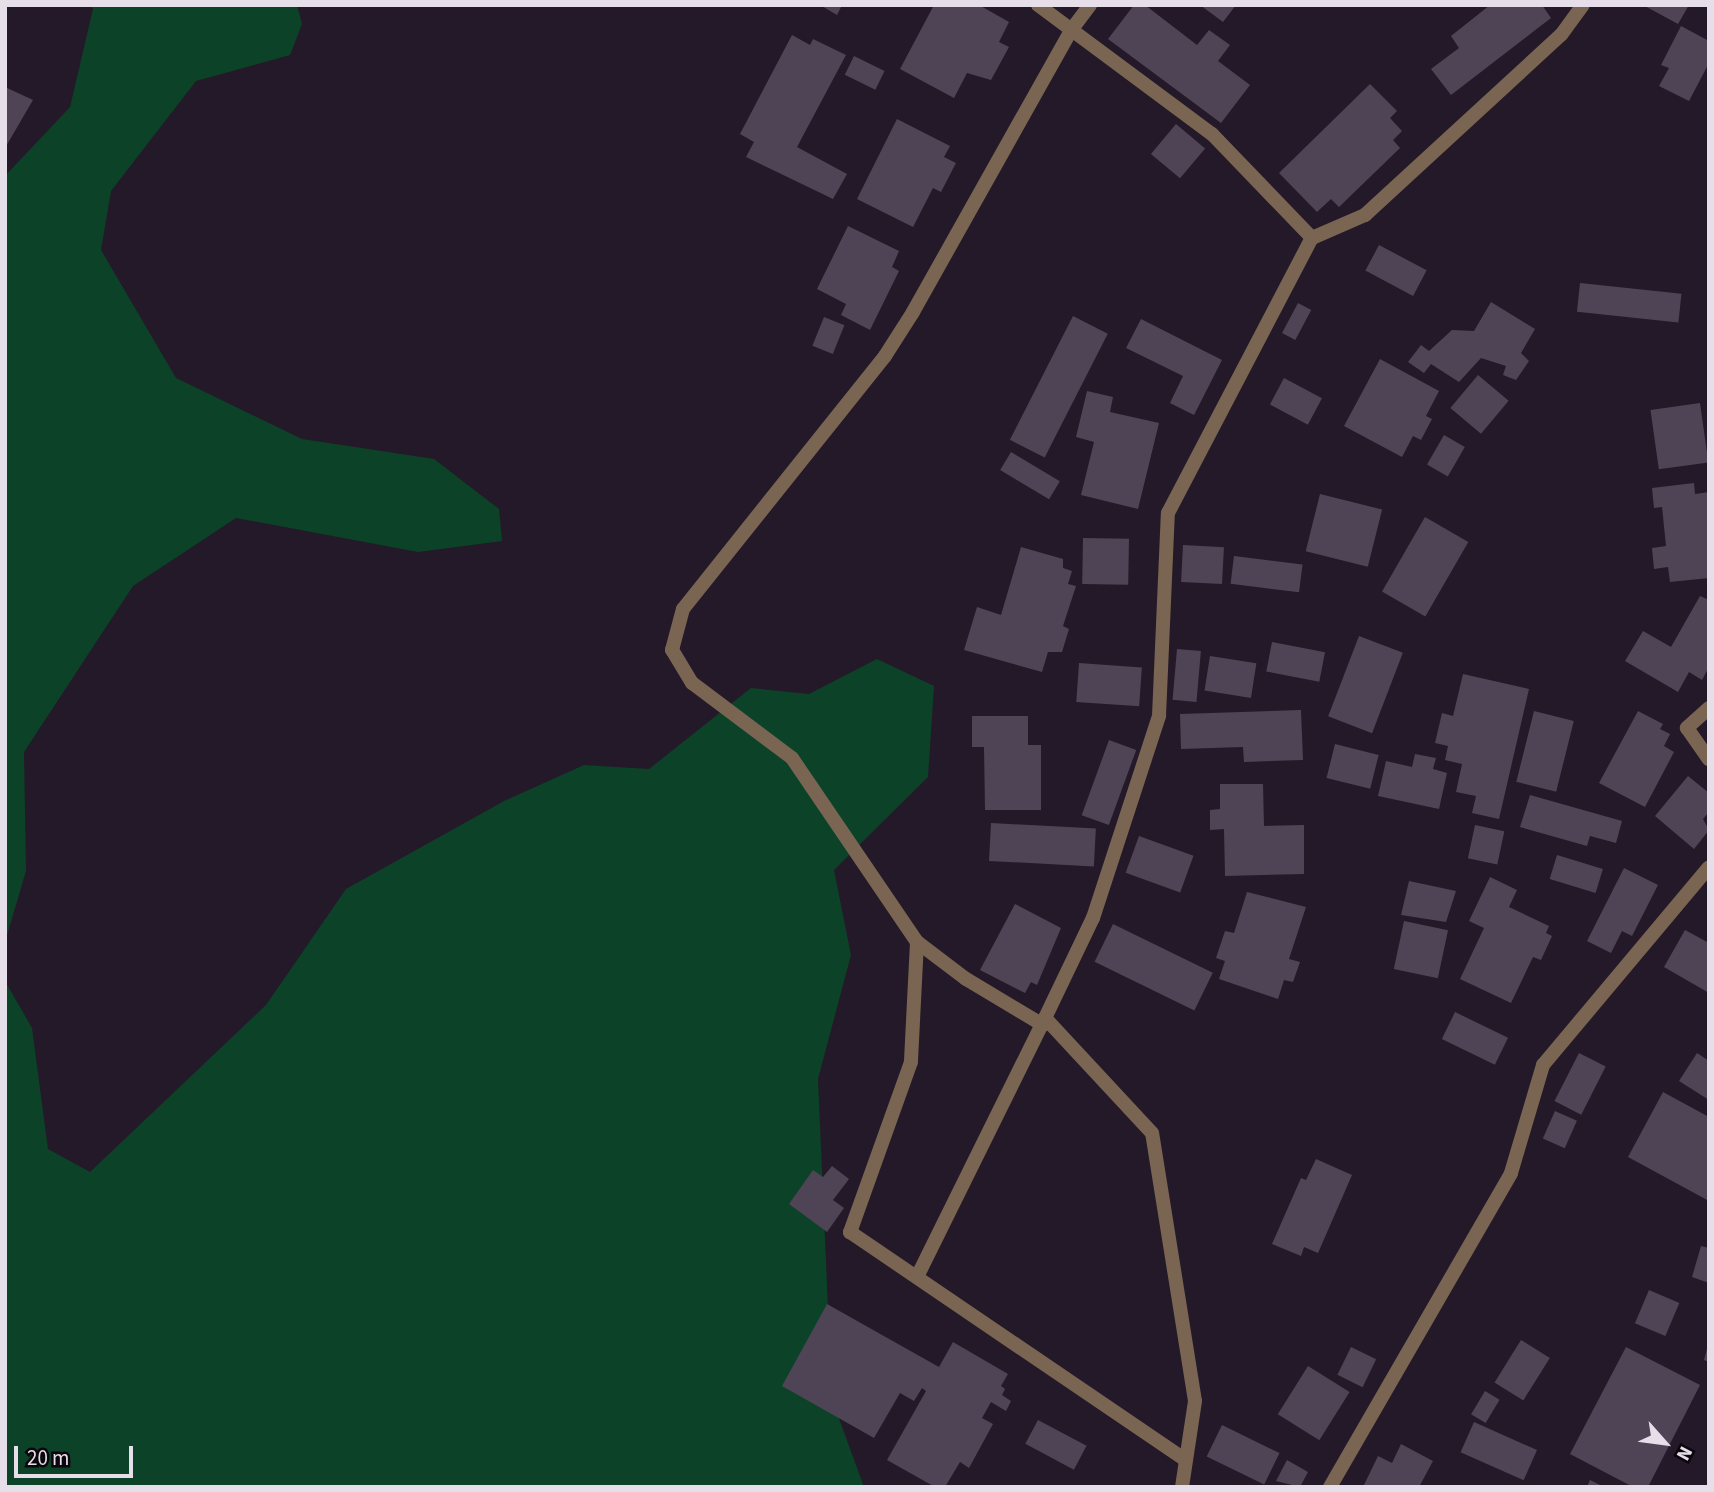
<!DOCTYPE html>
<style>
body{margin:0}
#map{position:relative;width:1714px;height:1492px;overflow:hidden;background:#241928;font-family:"Source Sans 3",sans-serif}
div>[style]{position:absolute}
.green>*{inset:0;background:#0c4227}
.building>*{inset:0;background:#4f4455;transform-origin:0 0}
.service>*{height:14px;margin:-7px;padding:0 7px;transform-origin:7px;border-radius:7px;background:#796552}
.minor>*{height:14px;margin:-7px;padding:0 7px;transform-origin:7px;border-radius:7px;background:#796552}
span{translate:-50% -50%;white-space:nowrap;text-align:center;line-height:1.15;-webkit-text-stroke:6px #0a060c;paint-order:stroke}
.frame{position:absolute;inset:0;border:7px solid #e6dfe9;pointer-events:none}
.north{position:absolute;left:1630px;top:1408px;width:70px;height:70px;-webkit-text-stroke:5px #0a060c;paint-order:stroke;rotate:118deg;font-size:19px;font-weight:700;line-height:28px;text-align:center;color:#e6dfe9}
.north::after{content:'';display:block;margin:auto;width:24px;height:32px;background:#e6dfe9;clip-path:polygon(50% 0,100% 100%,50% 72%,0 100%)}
.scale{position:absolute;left:14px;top:1446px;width:119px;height:32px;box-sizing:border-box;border:4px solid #e6dfe9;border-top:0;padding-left:9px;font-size:21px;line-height:24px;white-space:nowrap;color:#e6dfe9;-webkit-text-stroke:5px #0a060c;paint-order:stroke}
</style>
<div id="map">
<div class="green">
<div style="clip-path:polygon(90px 5px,297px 5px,302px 24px,290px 55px,196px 81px,111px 191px,101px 250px,176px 378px,302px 439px,434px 459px,499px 509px,502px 541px,418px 552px,236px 518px,133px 586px,24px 752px,26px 871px,5px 942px,5px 176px,70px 107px,93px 9px)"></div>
<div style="clip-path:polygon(877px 659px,934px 686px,928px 777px,834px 870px,851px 955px,818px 1079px,832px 1399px,864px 1487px,5px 1487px,5px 981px,32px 1028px,48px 1149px,90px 1172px,266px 1005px,346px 889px,504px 801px,584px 765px,649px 769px,751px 688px,809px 694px)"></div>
</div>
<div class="building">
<div style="clip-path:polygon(820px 5px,842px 5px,837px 15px)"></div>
<div style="clip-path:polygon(934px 5px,979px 5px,1009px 22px,999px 42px,1009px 47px,991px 80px,967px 73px,954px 98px,900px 69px)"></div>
<div style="clip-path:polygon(1134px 5px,1145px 5px,1197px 45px,1209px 30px,1230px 45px,1218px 61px,1250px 85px,1221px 123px,1108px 39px)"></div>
<div style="clip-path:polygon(1200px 5px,1236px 5px,1223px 22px)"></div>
<div style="clip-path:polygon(1490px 5px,1542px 5px,1551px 18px,1451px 95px,1431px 69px,1459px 48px,1451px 36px)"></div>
<div style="clip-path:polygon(1643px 5px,1689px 5px,1678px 24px)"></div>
<div style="clip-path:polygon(1681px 26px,1709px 41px,1709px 63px,1689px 101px,1659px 86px,1669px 68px,1661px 65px)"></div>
<div style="clip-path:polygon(792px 35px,810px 45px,813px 39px,846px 55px,797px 147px,847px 174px,833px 199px,746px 157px,754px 142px,740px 134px)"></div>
<div style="left:854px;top:56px;width:34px;height:21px;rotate:26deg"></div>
<div style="clip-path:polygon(1370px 84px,1397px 111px,1390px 118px,1402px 131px,1393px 140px,1400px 148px,1339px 207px,1331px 199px,1317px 212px,1279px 173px)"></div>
<div style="clip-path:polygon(5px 87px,33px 100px,5px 148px)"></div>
<div style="clip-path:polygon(897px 119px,950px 146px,944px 157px,956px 163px,941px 192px,933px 188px,913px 227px,857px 199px)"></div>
<div style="left:1176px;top:124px;width:38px;height:39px;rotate:40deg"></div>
<div style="clip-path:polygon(848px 226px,899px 251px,892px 267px,899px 271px,870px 330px,841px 315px,846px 304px,817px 289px)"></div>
<div style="left:1379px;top:245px;width:54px;height:29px;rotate:28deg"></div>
<div style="left:1580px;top:283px;width:102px;height:29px;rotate:6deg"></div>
<div style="clip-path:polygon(1491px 302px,1535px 329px,1521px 353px,1529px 361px,1516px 380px,1503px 375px,1506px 366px,1481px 358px,1459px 382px,1431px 364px,1424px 373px,1408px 362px,1421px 345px,1429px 351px,1452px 330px,1474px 331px)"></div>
<div style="left:1298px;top:303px;width:15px;height:34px;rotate:28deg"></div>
<div style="left:1073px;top:316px;width:39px;height:139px;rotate:27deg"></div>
<div style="left:824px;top:317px;width:22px;height:31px;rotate:22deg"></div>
<div style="clip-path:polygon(1141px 319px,1222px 360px,1194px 415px,1170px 403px,1183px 376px,1126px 348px)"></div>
<div style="clip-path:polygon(1380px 359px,1439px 391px,1426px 416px,1432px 419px,1421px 440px,1413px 436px,1402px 457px,1344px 426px)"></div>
<div style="left:1478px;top:375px;width:40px;height:43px;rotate:40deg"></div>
<div style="left:1284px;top:378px;width:43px;height:30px;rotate:28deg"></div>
<div style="clip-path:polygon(1087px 391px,1113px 397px,1110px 412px,1159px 423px,1138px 509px,1081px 495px,1094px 442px,1076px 437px)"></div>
<div style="left:1700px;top:403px;width:60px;height:50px;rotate:82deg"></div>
<div style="left:1444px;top:435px;width:24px;height:34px;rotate:30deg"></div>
<div style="left:1011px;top:452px;width:57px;height:21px;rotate:31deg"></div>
<div style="clip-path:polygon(1694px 483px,1695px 494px,1709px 492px,1709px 578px,1670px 582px,1668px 567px,1654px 569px,1652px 548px,1666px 546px,1662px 507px,1654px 508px,1652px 488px)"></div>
<div style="left:1320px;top:494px;width:64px;height:59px;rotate:14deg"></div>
<div style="left:1425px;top:517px;width:50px;height:86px;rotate:30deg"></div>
<div style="left:1083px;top:538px;width:46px;height:46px;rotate:1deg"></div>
<div style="left:1183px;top:545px;width:41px;height:37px;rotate:3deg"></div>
<div style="clip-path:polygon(1021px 547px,1063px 559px,1063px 568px,1072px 571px,1068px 584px,1076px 586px,1063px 626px,1069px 629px,1062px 652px,1048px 652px,1042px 672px,964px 650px,977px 607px,1001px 615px)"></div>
<div style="left:1234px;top:556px;width:69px;height:28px;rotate:7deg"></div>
<div style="clip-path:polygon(1700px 596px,1709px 600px,1709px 667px,1702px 680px,1689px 672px,1678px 692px,1625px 661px,1643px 631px,1671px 647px)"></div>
<div style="left:1359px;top:636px;width:47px;height:86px;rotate:21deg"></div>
<div style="left:1272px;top:642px;width:54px;height:30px;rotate:11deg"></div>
<div style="left:1177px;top:649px;width:24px;height:51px;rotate:5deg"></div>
<div style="left:1210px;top:656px;width:47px;height:35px;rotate:9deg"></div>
<div style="left:1079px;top:663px;width:63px;height:39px;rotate:4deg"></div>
<div style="clip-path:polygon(1463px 674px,1529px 689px,1499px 819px,1472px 813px,1476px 796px,1456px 792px,1462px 764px,1445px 760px,1448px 746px,1435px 743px,1442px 713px,1453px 716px)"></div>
<div style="clip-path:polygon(1301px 710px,1303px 760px,1244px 762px,1243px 747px,1181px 749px,1180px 714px)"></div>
<div style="left:1534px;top:711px;width:41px;height:73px;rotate:14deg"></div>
<div style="clip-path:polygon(1638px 711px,1663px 724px,1660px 729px,1670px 734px,1664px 746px,1674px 752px,1645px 807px,1599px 783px)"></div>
<div style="clip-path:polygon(972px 716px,1028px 716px,1028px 745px,1041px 745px,1041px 810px,985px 810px,984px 747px,972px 747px)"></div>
<div style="left:1109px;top:740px;width:29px;height:80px;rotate:20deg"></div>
<div style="left:1335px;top:744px;width:45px;height:35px;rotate:14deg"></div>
<div style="clip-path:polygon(1415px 754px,1436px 758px,1433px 769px,1447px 773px,1439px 809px,1378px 796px,1386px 761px,1412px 767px)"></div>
<div style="clip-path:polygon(1688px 776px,1709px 793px,1709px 812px,1703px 819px,1709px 830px,1694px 849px,1655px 816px)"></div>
<div style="clip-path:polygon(1220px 784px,1263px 784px,1264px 826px,1304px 825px,1304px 874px,1225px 876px,1224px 829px,1210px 830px,1210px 810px,1220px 809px)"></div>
<div style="clip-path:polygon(1530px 795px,1622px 821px,1616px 843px,1590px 836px,1587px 846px,1520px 827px)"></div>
<div style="left:991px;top:823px;width:105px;height:38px;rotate:3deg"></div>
<div style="left:1475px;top:825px;width:30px;height:34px;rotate:12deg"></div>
<div style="left:1139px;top:836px;width:58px;height:39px;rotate:20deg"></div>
<div style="left:1557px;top:855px;width:48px;height:25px;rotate:17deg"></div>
<div style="clip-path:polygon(1624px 868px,1658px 885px,1632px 936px,1622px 931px,1611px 953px,1587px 941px)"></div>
<div style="clip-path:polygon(1490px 877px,1517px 890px,1509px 907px,1549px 926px,1546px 933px,1552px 936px,1541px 960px,1533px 957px,1511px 1003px,1460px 979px,1484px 928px,1469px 921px)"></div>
<div style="clip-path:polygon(1409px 881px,1456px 891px,1446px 922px,1401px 915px)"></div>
<div style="clip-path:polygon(1247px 892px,1306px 907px,1289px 959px,1300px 962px,1293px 982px,1284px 980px,1278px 999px,1219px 979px,1225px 961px,1216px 958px,1225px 931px,1234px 933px)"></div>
<div style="clip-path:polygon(1015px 904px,1061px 928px,1037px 985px,1031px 982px,1025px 993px,980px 970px)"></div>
<div style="left:1404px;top:921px;width:45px;height:49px;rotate:12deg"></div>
<div style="left:1113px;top:924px;width:111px;height:42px;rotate:26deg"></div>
<div style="clip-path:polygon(1685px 930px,1709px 943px,1709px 993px,1664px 967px)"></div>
<div style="left:1455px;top:1012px;width:59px;height:30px;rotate:26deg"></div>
<div style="left:1579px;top:1053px;width:30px;height:54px;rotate:27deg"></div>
<div style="clip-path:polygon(1697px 1053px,1709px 1061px,1709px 1100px,1679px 1081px)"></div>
<div style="clip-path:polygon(1663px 1092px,1709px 1117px,1709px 1201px,1628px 1157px)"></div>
<div style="left:1555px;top:1111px;width:24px;height:30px;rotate:24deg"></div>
<div style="clip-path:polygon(1316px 1159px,1352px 1175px,1318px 1253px,1304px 1247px,1301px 1256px,1272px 1244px,1301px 1178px,1306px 1180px)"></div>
<div style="clip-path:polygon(832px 1166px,849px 1179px,833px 1200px,844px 1208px,827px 1232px,789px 1204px,813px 1170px,823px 1177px)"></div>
<div style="clip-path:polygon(1701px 1246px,1709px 1248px,1709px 1283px,1692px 1277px)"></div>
<div style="left:1649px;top:1290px;width:33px;height:36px;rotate:23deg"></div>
<div style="clip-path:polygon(827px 1304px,939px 1367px,953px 1342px,1008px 1374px,1001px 1386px,1005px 1389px,1002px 1395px,1011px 1401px,1006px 1411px,991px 1402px,982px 1418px,993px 1424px,969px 1468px,960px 1462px,945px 1487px,935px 1487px,887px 1460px,926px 1391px,922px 1388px,914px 1401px,900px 1393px,874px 1438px,782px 1386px)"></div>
<div style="left:1521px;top:1340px;width:34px;height:50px;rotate:32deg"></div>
<div style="clip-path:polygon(1708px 1345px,1709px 1345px,1709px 1362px,1704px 1360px)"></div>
<div style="left:1351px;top:1347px;width:28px;height:31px;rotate:26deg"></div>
<div style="clip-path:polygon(1626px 1347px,1700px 1385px,1648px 1487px,1633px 1487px,1570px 1454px)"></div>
<div style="left:1308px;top:1366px;width:49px;height:57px;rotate:32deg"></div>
<div style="left:1485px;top:1391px;width:17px;height:27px;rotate:31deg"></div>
<div style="left:1038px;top:1420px;width:55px;height:27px;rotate:28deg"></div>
<div style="left:1474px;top:1422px;width:69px;height:33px;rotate:24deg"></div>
<div style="left:1222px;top:1425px;width:64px;height:35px;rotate:26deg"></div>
<div style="clip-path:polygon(1401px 1444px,1433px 1461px,1419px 1487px,1363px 1487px,1378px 1456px,1392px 1463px)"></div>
<div style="clip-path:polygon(1287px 1460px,1308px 1472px,1300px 1487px,1276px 1481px)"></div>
<div style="clip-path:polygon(1590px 1480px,1604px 1487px,1587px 1487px)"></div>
</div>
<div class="service">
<div style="left:917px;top:942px;width:120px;rotate:92.9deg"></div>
<div style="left:911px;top:1062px;width:181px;rotate:109.7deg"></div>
<div style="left:850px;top:1232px;width:404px;rotate:34.2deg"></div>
<div style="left:917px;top:1277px;width:289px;rotate:-63.7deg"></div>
</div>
<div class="minor">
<div style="left:1038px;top:5px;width:217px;rotate:36.6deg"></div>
<div style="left:1212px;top:134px;width:144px;rotate:46.1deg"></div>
<div style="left:1709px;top:708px;width:30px;rotate:138deg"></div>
<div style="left:1687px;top:728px;width:38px;rotate:55deg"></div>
<div style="left:1043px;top:1025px;width:90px;rotate:-149.1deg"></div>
<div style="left:966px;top:979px;width:61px;rotate:-142.9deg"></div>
<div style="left:917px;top:942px;width:222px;rotate:-124.2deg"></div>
<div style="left:792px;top:758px;width:125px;rotate:-143.1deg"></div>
<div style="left:692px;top:683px;width:39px;rotate:-121deg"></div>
<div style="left:672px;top:650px;width:42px;rotate:-75deg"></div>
<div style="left:683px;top:609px;width:324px;rotate:-51.4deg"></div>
<div style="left:885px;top:356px;width:52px;rotate:-57.5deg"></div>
<div style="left:913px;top:312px;width:325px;rotate:-60.7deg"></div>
<div style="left:1072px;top:29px;width:30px;rotate:-53deg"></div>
<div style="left:1182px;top:1487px;width:87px;rotate:-81.4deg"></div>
<div style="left:1195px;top:1401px;width:271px;rotate:-99.1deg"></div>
<div style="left:1152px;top:1133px;width:157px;rotate:-132.9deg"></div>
<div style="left:1045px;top:1018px;width:111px;rotate:-64.4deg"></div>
<div style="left:1093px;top:918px;width:213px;rotate:-71.9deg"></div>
<div style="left:1159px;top:716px;width:203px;rotate:-87.5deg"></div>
<div style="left:1168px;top:513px;width:310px;rotate:-62.4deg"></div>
<div style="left:1312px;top:238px;width:58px;rotate:-23.5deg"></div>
<div style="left:1365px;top:215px;width:266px;rotate:-42.6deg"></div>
<div style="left:1561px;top:35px;width:37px;rotate:-54deg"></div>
<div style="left:1330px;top:1487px;width:362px;rotate:-60deg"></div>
<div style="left:1511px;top:1173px;width:113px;rotate:-73.5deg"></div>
<div style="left:1543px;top:1065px;width:258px;rotate:-50deg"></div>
</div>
<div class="frame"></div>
<div class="north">N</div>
<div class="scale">20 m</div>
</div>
